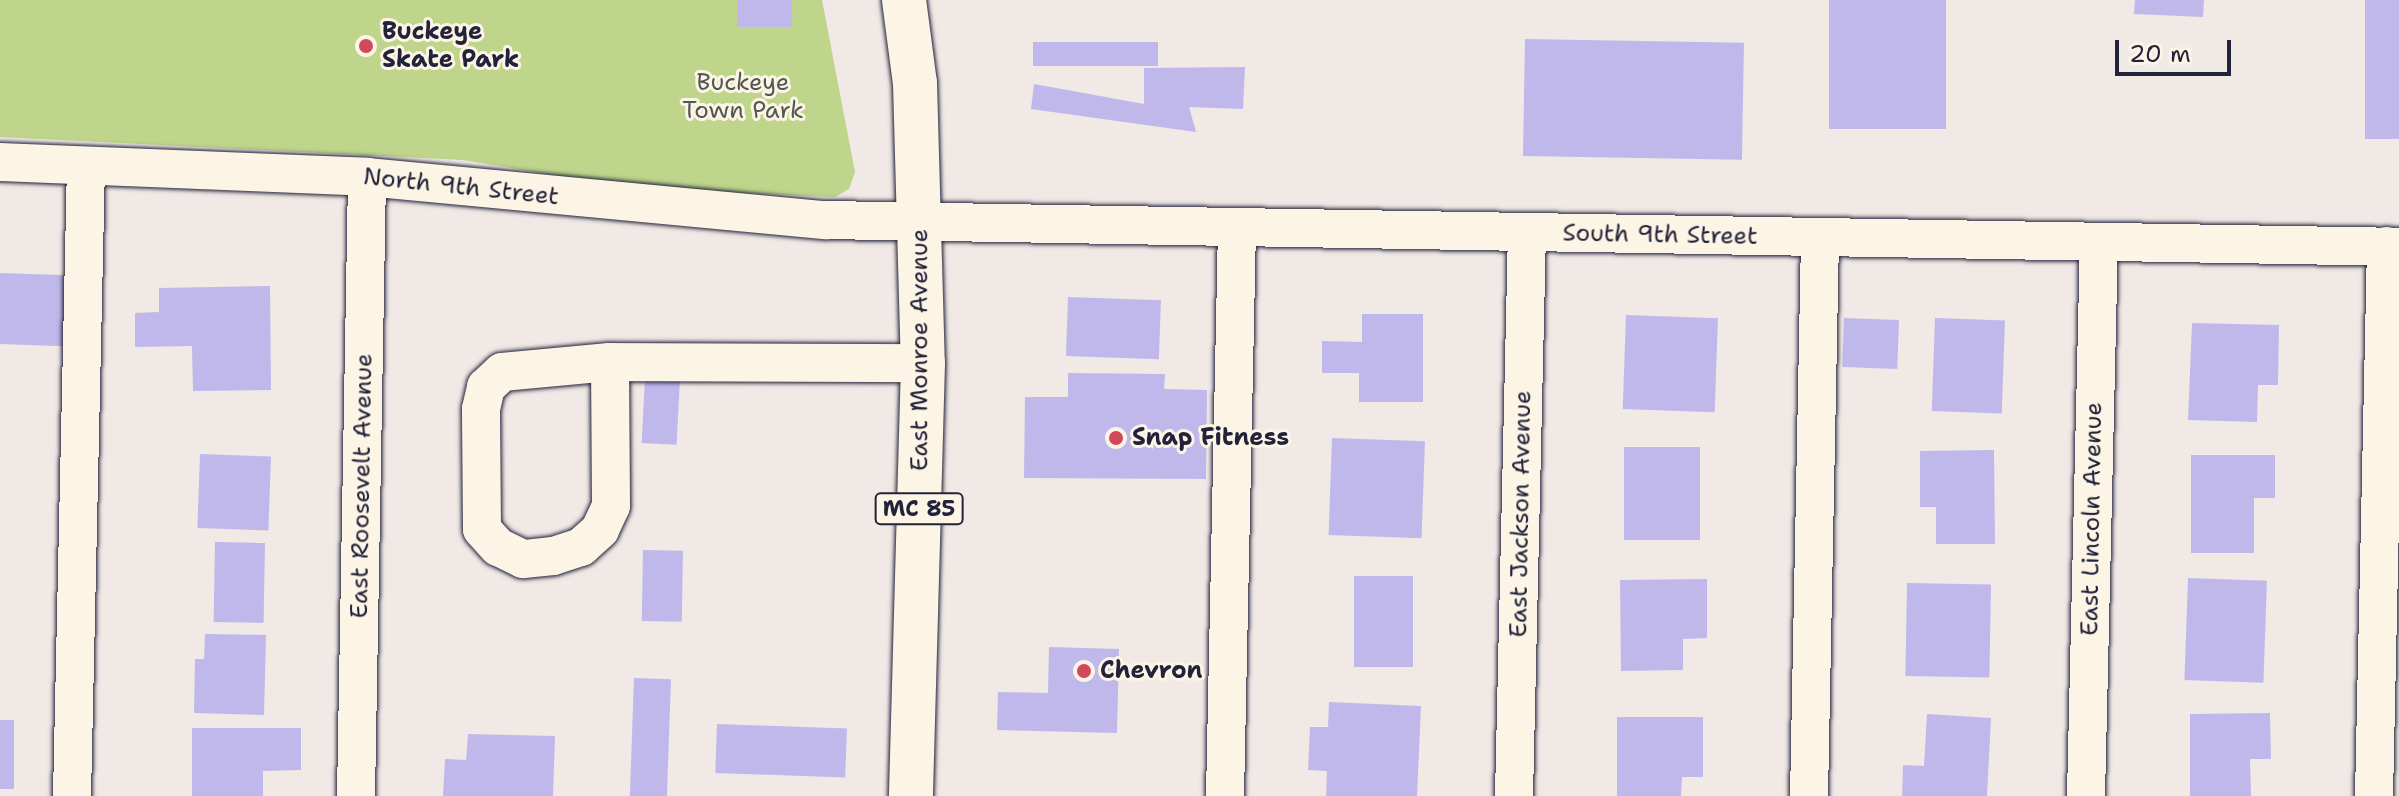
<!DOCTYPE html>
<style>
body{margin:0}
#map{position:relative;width:2399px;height:796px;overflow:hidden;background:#f0e9e6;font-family:"Shantell Sans",sans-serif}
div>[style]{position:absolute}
.green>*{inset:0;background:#bed58b}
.building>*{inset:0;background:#c0b8ea;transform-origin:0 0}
.roads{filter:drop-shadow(0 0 2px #22223b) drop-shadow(0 0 2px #22223b)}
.minor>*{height:38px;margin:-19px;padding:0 19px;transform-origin:19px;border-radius:19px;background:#fcf5e5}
.major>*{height:44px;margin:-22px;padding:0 22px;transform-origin:22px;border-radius:22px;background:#fcf5e5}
.dots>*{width:22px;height:22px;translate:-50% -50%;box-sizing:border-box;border:4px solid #fcf5e5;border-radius:50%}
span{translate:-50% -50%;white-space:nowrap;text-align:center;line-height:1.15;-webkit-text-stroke:6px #fcf5e5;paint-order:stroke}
.shield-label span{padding:2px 6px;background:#fcf5e5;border:2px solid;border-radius:6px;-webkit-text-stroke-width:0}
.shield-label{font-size:22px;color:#22223b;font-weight:700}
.poi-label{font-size:24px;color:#22223b;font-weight:700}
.left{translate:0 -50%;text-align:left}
.park-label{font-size:24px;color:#515853}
.street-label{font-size:24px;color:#22223b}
.scale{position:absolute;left:2115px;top:40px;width:116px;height:36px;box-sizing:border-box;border:4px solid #22223b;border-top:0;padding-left:10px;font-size:24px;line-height:28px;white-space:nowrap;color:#22223b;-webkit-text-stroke:6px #fcf5e5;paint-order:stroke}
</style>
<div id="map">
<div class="green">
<div style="clip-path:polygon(0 0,822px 0,855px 172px,849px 189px,835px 197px,810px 196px,631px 188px,463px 160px,0 137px)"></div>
</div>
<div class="building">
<div style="left:737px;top:0;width:55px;height:27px"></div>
<div style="left:1829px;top:0;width:117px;height:129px"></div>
<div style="clip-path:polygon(2135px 0,2204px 0,2203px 17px,2134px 14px)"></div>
<div style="left:2365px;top:0;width:34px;height:139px"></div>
<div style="left:1525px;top:39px;width:219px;height:117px;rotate:1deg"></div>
<div style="left:1158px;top:42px;width:24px;height:125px;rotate:90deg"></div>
<div style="clip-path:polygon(1245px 67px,1243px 109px,1189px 107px,1196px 132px,1031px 109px,1034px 84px,1144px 104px,1144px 68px)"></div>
<div style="left:0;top:273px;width:67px;height:71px;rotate:2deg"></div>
<div style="clip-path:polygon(270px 286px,271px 390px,193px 391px,192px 346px,135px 347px,135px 313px,159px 312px,159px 288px)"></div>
<div style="left:1068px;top:297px;width:93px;height:59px;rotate:2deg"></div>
<div style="clip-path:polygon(1362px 314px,1423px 314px,1423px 402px,1359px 402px,1359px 373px,1322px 373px,1322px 341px,1362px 342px)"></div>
<div style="left:1626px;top:315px;width:92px;height:94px;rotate:2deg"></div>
<div style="left:1844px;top:318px;width:55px;height:49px;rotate:2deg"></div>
<div style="left:1935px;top:318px;width:70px;height:93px;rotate:2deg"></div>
<div style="clip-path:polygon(2192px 323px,2279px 325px,2278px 385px,2258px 385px,2257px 422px,2188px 420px)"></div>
<div style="clip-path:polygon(1068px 373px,1165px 374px,1164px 389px,1207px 390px,1206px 479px,1024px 478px,1025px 397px,1068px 397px)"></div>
<div style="left:645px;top:378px;width:35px;height:65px;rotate:3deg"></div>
<div style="left:1332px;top:438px;width:93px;height:97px;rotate:2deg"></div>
<div style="left:1624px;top:447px;width:76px;height:93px"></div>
<div style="clip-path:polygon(1994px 450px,1995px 544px,1936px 544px,1936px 507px,1920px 507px,1920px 451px)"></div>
<div style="left:200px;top:454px;width:71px;height:74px;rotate:2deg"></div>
<div style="clip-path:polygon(2191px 455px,2275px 455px,2275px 498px,2254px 498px,2254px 553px,2191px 553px)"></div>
<div style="left:215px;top:542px;width:50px;height:80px;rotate:1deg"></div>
<div style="left:643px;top:550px;width:40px;height:71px;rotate:1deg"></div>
<div style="left:1354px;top:576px;width:59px;height:91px"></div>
<div style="left:2188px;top:578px;width:79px;height:102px;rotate:2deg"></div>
<div style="clip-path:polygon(1707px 579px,1707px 638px,1683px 639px,1683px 670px,1621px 671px,1620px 580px)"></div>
<div style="left:1907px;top:583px;width:84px;height:93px;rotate:1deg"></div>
<div style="clip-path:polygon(205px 634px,266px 635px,264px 715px,194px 713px,195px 659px,204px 659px)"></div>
<div style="clip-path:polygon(1049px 647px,1119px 649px,1117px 733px,997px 730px,998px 692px,1048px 693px)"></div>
<div style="left:634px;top:678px;width:37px;height:118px;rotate:2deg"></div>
<div style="clip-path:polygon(1329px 702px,1421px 706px,1417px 796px,1326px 796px,1327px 771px,1308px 770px,1310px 727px,1328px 727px)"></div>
<div style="clip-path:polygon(2270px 713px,2271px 759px,2250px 759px,2251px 796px,2190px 796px,2190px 714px)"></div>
<div style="clip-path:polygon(1927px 714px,1991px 718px,1987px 796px,1902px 796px,1903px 765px,1924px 766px)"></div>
<div style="clip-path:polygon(1617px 717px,1703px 717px,1703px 777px,1682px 777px,1681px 796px,1617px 796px)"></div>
<div style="left:0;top:720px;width:14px;height:69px"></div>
<div style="left:717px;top:724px;width:130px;height:49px;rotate:2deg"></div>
<div style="clip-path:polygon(192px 728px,301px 728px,301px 770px,263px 771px,263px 796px,192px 796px)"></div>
<div style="clip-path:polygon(468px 734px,555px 736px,553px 796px,443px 796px,445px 759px,466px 760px)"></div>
</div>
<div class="roads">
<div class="minor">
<div style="left:0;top:162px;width:367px;rotate:2.3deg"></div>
<div style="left:367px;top:177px;width:461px;rotate:5.4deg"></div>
<div style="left:826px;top:220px;width:1573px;rotate:0.98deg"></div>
<div style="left:610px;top:362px;width:144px;rotate:89.6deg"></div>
<div style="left:611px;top:506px;width:26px;rotate:115deg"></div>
<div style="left:600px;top:530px;width:25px;rotate:138deg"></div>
<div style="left:581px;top:547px;width:29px;rotate:162deg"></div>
<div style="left:553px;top:556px;width:30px;rotate:174deg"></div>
<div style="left:523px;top:559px;width:28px;rotate:-154deg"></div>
<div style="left:498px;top:547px;width:24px;rotate:-132deg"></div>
<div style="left:482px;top:529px;width:120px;rotate:-90.5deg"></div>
<div style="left:481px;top:409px;width:23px;rotate:-77deg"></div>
<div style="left:486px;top:387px;width:22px;rotate:-43deg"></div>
<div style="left:502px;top:372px;width:108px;rotate:-5.3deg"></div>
<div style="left:610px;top:362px;width:313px;rotate:0.2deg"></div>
<div style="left:72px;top:796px;width:630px;rotate:-88.73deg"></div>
<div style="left:356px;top:796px;width:619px;rotate:-88.98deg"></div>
<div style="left:1225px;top:796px;width:569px;rotate:-88.79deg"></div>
<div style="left:1514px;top:796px;width:563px;rotate:-88.68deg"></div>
<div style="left:1809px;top:796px;width:559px;rotate:-88.87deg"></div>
<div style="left:2086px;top:796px;width:554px;rotate:-88.66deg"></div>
<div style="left:2374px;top:796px;width:550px;rotate:-88.75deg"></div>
</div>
<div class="major">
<div style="left:904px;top:0;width:84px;rotate:82.5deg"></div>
<div style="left:915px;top:83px;width:280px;rotate:88.4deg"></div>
<div style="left:923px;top:363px;width:433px;rotate:91.6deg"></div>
</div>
</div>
<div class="dots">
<div style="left:366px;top:46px;background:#d1495b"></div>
<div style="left:1116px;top:438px;background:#d1495b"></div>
<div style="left:1084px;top:671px;background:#d1495b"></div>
</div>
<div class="shield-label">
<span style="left:919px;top:509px">MC 85</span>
</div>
<div class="poi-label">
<span class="left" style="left:382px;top:46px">Buckeye<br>Skate Park</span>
<span class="left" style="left:1132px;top:438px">Snap Fitness</span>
<span class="left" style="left:1100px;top:671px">Chevron</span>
</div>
<div class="park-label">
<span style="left:743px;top:97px">Buckeye<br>Town Park</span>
</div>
<div class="street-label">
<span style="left:461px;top:187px;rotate:6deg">North 9th Street</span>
<span style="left:1660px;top:235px;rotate:1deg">South 9th Street</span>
<span style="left:920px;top:350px;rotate:-90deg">East Monroe Avenue</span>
<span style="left:362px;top:486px;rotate:-89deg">East Roosevelt Avenue</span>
<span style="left:1521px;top:514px;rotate:-89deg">East Jackson Avenue</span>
<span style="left:2092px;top:519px;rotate:-89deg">East Lincoln Avenue</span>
</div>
<div class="scale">20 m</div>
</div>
